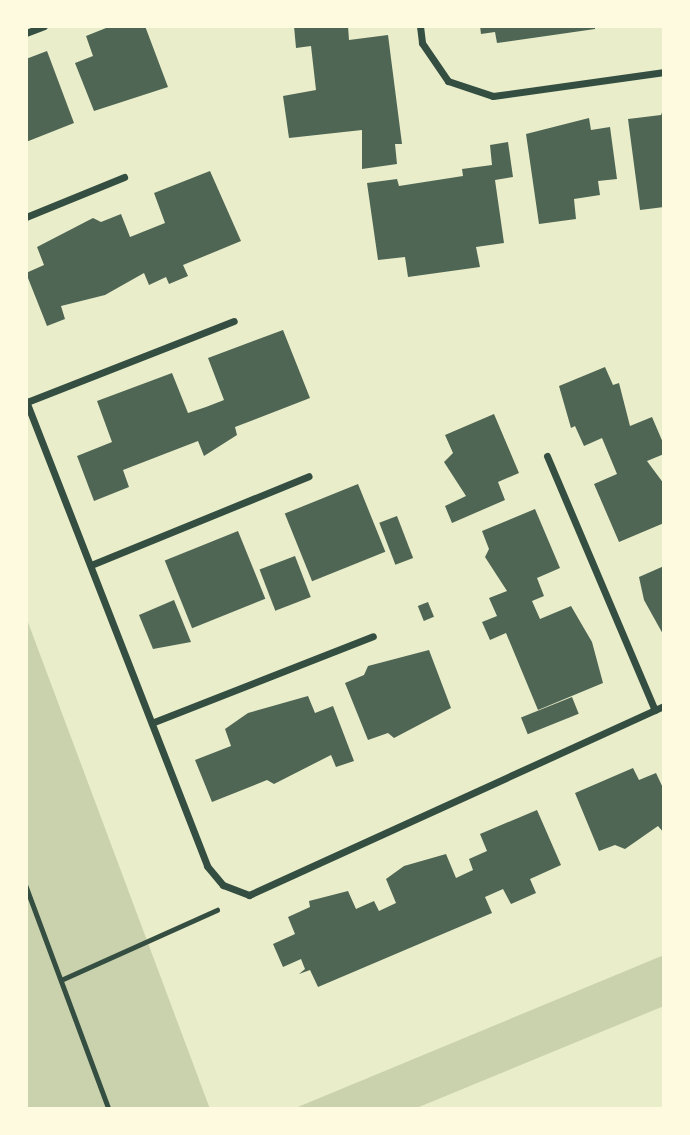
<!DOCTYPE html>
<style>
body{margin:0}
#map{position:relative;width:690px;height:1135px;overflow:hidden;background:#e9edc9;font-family:Karla,sans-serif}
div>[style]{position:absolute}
.green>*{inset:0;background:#cad2ad}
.building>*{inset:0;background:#4f6655;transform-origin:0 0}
.path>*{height:4.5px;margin:-2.25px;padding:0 2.25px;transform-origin:2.25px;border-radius:2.25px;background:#344e41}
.minor>*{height:7px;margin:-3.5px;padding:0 3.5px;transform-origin:3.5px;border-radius:3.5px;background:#344e41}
span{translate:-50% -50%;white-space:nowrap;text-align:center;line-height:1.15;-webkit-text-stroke:7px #fefae0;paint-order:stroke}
.frame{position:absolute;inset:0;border:28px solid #fefae0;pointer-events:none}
</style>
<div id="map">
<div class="green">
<div style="clip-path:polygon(26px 617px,210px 1109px,26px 1109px)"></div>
<div style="clip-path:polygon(664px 955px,664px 1006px,414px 1109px,293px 1109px)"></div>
</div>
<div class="building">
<div style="clip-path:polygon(111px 26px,145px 26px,168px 87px,94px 111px,75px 63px,93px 56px,86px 36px)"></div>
<div style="clip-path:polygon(294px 26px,348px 26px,349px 40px,388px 35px,402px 144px,395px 144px,397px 164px,362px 169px,362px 130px,289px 138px,283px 96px,316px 90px,311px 46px,296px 48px)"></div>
<div style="clip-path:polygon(480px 26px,595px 26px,595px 29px,497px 43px,495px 32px,481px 34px)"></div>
<div style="clip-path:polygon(47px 51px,74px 123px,26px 142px,26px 59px)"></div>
<div style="clip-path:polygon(664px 107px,664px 207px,640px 210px,628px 119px,661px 115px)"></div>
<div style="clip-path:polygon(589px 118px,591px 130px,610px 127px,617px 179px,598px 181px,600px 195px,574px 199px,576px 219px,539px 224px,526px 134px)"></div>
<div style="clip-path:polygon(508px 142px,513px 177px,495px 180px,504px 243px,476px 247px,480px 267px,408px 277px,405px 257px,378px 260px,367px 183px,397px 179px,399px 186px,463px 176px,462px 169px,492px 165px,490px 145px)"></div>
<div style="clip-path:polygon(210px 171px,241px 241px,183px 265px,188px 276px,169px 284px,166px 277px,149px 285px,144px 273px,105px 295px,61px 306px,65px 319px,47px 326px,26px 273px,44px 265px,37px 247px,93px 218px,101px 222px,121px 214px,130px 237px,165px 223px,154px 193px)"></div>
<div style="clip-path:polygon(283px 330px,310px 398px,235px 427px,237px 435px,204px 456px,198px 441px,123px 470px,129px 487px,94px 501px,77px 456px,112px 442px,97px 401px,172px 373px,188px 413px,206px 407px,224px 400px,208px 358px)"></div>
<div style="clip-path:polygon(605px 367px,613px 385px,619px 383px,630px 426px,652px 417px,664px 445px,664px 454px,647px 461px,664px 484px,664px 523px,619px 542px,594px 484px,617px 474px,602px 438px,584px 446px,575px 426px,571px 428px,559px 386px)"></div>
<div style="clip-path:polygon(494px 414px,519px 473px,498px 482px,505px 500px,452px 523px,445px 506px,466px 496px,444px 462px,453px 453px,445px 435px)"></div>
<div style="left:358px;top:484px;width:73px;height:79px;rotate:68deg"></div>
<div style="clip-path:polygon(535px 509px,560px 568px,537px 578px,544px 596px,532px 601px,540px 619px,571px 606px,592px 642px,603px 683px,538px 710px,506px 633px,490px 640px,482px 622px,497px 616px,489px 598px,507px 591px,485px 557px,489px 549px,482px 531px)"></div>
<div style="left:397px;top:516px;width:45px;height:19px;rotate:69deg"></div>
<div style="left:238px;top:531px;width:73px;height:79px;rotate:68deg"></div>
<div style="left:295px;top:556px;width:44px;height:38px;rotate:69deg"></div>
<div style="clip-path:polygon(664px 566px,664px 636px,644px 600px,639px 577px)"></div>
<div style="clip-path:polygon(174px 600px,191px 642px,153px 649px,139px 615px)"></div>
<div style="left:428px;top:602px;width:16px;height:11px;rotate:68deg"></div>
<div style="clip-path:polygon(429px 650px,451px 708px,394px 738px,388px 733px,368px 740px,345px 683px,364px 675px,368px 666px)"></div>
<div style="clip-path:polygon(308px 696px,315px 713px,333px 706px,354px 761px,336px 767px,331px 755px,274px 784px,267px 780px,212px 802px,195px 760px,231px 746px,225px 729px,248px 713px)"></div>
<div style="left:572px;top:697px;width:18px;height:55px;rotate:68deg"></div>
<div style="clip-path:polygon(633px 768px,639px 780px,656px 773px,664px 790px,664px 833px,658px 826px,625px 849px,615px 845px,599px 851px,575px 793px)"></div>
<div style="clip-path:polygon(537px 810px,561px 865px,530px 879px,536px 893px,511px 904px,503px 889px,485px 897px,492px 913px,318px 987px,310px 970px,299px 974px,305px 969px,301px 959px,283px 967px,273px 944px,295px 934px,288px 917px,310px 907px,309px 901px,348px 891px,356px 909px,374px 901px,379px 911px,396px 903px,386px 879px,404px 866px,446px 854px,456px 878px,473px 870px,469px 859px,487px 851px,480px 834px)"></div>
</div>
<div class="path">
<div style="left:26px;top:886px;width:238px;rotate:69.6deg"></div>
<div style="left:61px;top:980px;width:171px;rotate:-24.2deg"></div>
</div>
<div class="minor">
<div style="left:420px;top:26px;width:17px;rotate:83deg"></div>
<div style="left:422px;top:43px;width:46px;rotate:55.6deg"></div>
<div style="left:448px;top:81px;width:47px;rotate:18.4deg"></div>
<div style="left:493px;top:96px;width:173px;rotate:-8deg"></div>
<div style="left:26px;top:33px;width:19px;rotate:-21deg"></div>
<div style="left:26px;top:217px;width:106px;rotate:-22.2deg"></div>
<div style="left:26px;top:401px;width:499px;rotate:68.7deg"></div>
<div style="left:207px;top:866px;width:25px;rotate:50deg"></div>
<div style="left:223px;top:885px;width:28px;rotate:21deg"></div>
<div style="left:249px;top:895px;width:456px;rotate:-24.5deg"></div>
<div style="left:27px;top:402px;width:222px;rotate:-21.4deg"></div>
<div style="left:547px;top:456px;width:276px;rotate:67deg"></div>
<div style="left:91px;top:565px;width:235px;rotate:-22.2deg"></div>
<div style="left:154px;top:722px;width:235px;rotate:-21.4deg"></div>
</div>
<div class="frame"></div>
</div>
